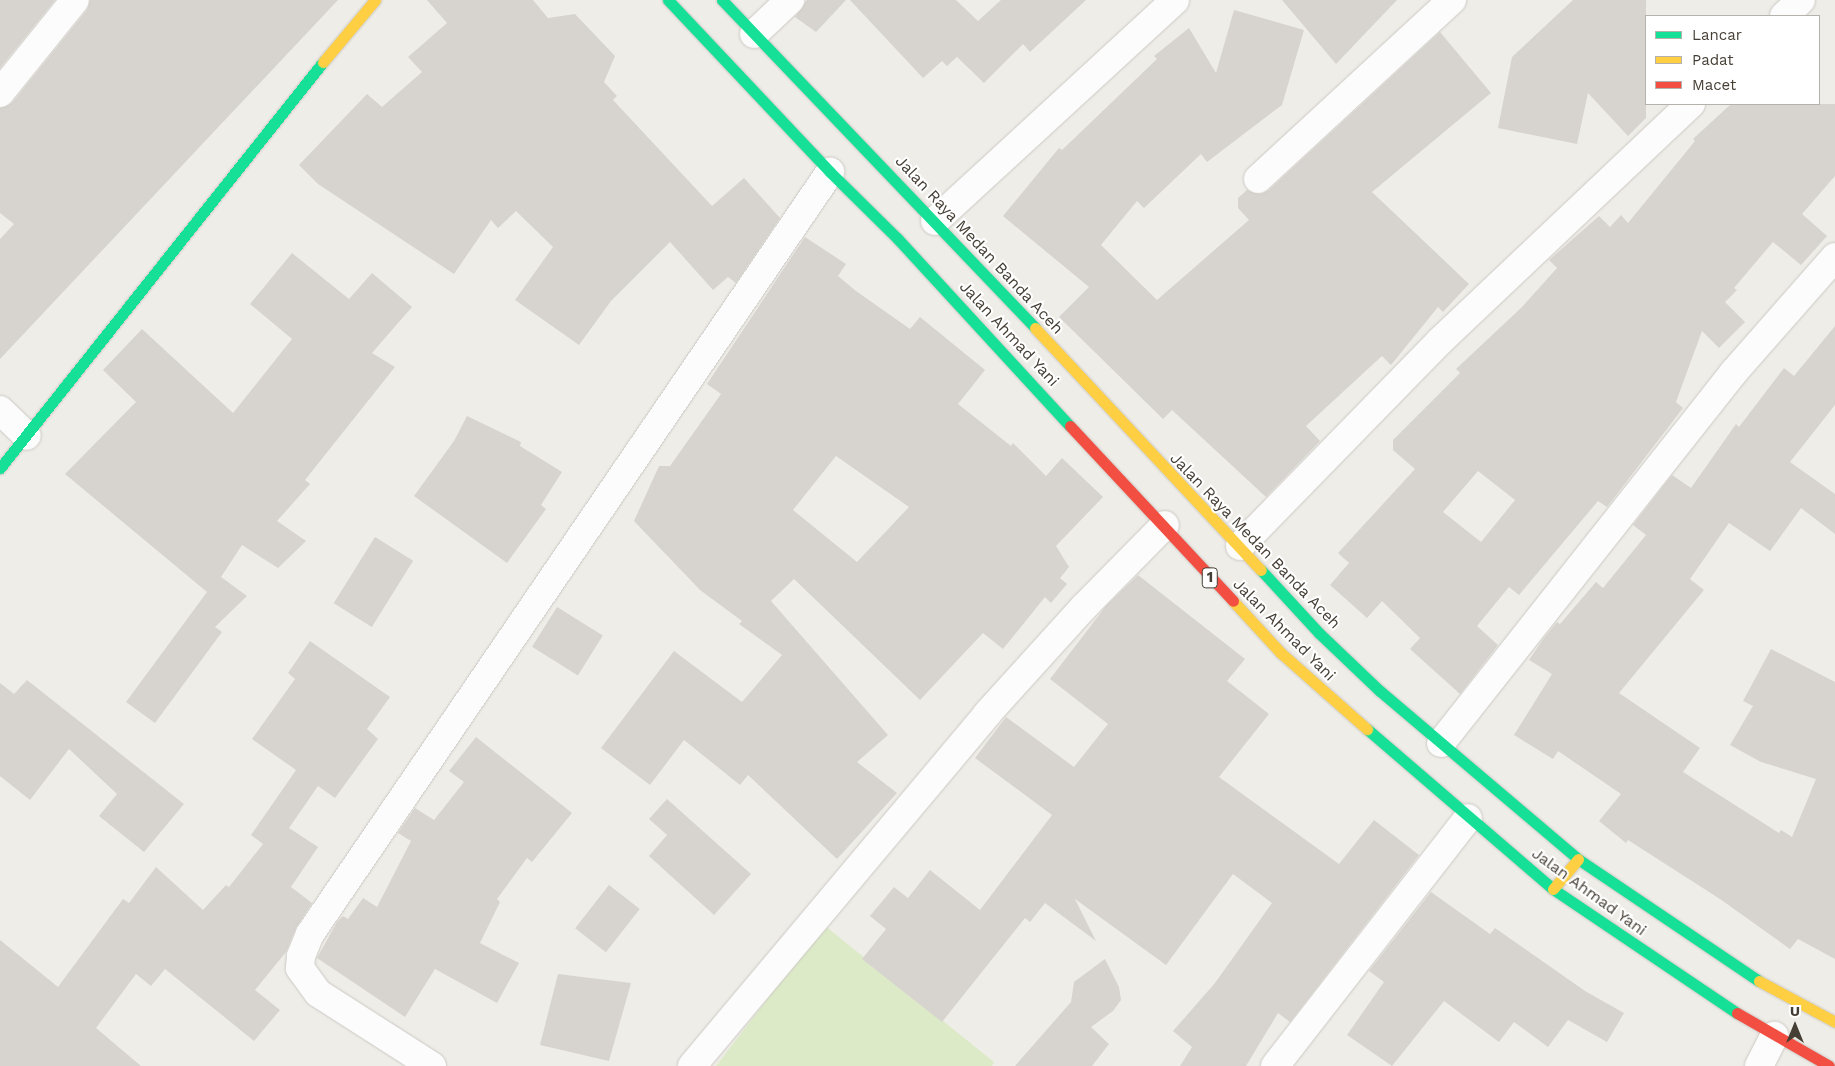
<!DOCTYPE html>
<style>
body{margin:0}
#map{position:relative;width:1835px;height:1066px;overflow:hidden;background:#efede8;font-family:"Work Sans",sans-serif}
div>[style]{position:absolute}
.green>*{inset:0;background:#ddeac8}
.building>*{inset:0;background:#d7d4cf;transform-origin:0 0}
.roads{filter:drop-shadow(0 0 1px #ccc9c4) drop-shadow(0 0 1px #ccc9c4)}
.street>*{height:28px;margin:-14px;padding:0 14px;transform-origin:14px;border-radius:14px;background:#fdfcfc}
.fast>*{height:11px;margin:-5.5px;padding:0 5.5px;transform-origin:5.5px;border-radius:5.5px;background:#16e098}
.slow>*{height:11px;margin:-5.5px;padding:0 5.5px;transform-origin:5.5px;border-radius:5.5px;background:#ffcf43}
.jam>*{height:11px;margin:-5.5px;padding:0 5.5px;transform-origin:5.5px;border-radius:5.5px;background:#f24e42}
span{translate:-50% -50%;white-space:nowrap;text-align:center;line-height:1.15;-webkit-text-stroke:4px #fff;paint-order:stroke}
.shield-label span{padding:1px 4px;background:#fff;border:1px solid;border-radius:4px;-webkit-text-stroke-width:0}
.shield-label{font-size:15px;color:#453e35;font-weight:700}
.street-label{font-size:16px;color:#453e35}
.legend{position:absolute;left:1645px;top:15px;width:175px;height:90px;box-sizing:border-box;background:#fff;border:1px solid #b5b2ae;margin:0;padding:6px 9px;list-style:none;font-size:15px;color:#453e35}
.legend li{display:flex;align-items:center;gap:10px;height:25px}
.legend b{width:25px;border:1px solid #b5b2ae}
.north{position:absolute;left:1770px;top:1001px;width:50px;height:50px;-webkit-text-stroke:4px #fff;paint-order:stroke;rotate:0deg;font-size:14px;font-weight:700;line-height:20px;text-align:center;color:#453e35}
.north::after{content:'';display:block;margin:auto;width:18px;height:22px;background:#453e35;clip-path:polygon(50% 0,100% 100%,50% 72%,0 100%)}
</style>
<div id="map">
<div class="green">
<div style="clip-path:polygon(824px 925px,994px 1062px,992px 1066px,716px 1066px)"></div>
</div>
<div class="building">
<div style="clip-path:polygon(0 0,55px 0,0 68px)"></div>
<div style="clip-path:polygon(90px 0,338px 0,0 359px,0 239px,14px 224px,0 213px,0 108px,12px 103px,87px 10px)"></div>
<div style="clip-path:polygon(427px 0,533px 0,548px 18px,575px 14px,615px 56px,604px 82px,617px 96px,613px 100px,712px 206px,744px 178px,780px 218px,736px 283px,728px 277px,713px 290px,670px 242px,611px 301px,579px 345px,515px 300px,553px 247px,516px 211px,498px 228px,491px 220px,454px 274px,318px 184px,299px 165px,367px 94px,382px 107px,422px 72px,408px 57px,447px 23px)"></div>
<div style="clip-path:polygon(807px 0,846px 0,816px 32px,795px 17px)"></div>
<div style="clip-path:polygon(850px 0,956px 0,978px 21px,1001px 0,1086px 0,1030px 52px,1023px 44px,984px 83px,957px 57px,947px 66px,942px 61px,923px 78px)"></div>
<div style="clip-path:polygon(1282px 0,1397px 0,1336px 64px)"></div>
<div style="clip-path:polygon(1573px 0,1646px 0,1646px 118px,1628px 136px,1588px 93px,1577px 144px,1498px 128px,1512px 57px)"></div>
<div style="clip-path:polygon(1234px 10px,1304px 30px,1282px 105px,1207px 162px,1201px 154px,1144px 208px,1137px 201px,1101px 245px,1157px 300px,1249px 220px,1238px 208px,1238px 198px,1247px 190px,1261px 194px,1269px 190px,1440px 32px,1491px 93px,1372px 192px,1469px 284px,1443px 312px,1438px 307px,1391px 365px,1382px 356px,1306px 426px,1320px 441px,1266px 497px,1172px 410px,1163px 419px,1059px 317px,1089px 287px,1003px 216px,1059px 148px,1062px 150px,1157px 59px,1154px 56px,1189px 28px,1216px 73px)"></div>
<div style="clip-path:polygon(evenodd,1731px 104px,1835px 104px,1835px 176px,1802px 214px,1827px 236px,1801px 265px,1773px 242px,1734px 288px,1737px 290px,1725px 302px,1745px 322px,1719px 348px,1702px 331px,1676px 402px,1683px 408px,1607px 507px,1598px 501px,1519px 595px,1509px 587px,1477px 626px,1498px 645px,1460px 694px,1410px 649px,1420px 638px,1382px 601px,1367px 618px,1330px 585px,1349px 563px,1338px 553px,1415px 469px,1393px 450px,1393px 440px,1460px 373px,1456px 369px,1522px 307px,1557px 268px,1549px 260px,1599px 216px,1610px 227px,1621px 215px,1628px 223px,1695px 141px,1693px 139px,1731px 104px,1478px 471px,1515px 500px,1481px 542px,1443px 512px,1478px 471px)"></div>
<div style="clip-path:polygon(evenodd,805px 237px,846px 264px,838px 276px,856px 291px,910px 329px,920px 317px,985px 370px,958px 404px,1011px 446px,1013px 443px,1046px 476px,1062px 458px,1103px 497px,1056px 546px,1069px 567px,1060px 578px,1067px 584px,1051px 603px,1045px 597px,1003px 649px,983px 633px,920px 700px,794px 579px,771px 601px,888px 735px,857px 762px,897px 793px,837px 859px,748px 775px,740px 785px,684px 740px,650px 785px,601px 748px,674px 651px,742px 702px,782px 655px,739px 624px,742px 621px,700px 590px,634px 521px,659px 466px,670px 466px,721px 394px,707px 384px,805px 237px,836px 456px,909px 507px,857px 562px,793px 510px,836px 456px)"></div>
<div style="clip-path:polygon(292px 253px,349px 299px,372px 273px,412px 307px,372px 353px,395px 367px,305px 480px,310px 484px,277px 521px,306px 541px,278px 568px,242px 545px,221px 577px,247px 596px,215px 627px,222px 632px,155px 723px,126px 702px,207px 592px,65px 474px,136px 402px,103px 370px,142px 329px,233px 413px,292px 339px,250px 304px)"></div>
<div style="clip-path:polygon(1835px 326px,1835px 405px,1790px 462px,1835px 494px,1835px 534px,1801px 508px,1770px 551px,1729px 523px,1690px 579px,1704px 590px,1619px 693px,1700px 748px,1683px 772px,1779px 833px,1781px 830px,1792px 837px,1816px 779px,1761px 762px,1730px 745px,1753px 706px,1743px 701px,1771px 649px,1835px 682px,1835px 959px,1798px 939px,1790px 949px,1720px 899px,1628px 840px,1626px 843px,1599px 821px,1621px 794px,1558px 751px,1553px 759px,1514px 735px,1552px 674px,1529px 660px,1544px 638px,1557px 622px,1560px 624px,1596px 582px,1603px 588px,1646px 535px,1633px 525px,1672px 475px,1691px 488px,1736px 424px,1739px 427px,1784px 368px,1794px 376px)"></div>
<div style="clip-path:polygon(467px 416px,521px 442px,520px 446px,562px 472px,541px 505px,546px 509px,507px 563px,414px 496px,454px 441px)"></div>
<div style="left:375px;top:537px;width:45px;height:78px;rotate:32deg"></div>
<div style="clip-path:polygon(1138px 575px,1245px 659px,1227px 681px,1269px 714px,1219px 777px,1339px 864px,1374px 820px,1419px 855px,1290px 1022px,1278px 1013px,1246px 1066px,1180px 1066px,1192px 1047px,1173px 1031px,1215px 983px,1272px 903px,1233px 874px,1166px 965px,1075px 899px,1096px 941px,1045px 903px,1030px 922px,1025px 918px,942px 1022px,862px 959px,886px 929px,870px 916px,894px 887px,908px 898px,930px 870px,980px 910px,1052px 815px,975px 758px,1006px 717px,1074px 767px,1108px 724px,1050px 679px,1106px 606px)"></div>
<div style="left:557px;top:607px;width:54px;height:47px;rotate:32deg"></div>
<div style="clip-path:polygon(310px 641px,390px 697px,367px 729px,378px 739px,335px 798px,318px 786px,289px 828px,318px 847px,291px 887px,312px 903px,296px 928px,286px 952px,255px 990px,280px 1010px,254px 1041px,165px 969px,151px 986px,136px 974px,96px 1028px,141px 1066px,0 1066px,0 940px,58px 987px,123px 899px,129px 903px,156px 867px,203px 910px,226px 885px,229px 887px,263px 844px,251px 835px,296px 770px,252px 739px,295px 679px,288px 673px)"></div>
<div style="clip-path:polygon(27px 680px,184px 804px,144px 852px,99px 816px,117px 794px,69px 749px,30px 800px,0 776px,0 683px,14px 694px)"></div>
<div style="clip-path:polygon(476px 737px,572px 813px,532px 862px,527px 858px,497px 899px,500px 902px,480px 943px,519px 963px,497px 1003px,435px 969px,405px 1017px,317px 958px,337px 922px,343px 916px,348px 919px,363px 898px,377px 907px,411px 841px,398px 833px,415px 808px,434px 820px,464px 782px,449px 771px)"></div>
<div style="clip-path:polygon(667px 799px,751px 874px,714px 915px,649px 856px,667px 835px,649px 819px)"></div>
<div style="left:609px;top:885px;width:39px;height:55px;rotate:38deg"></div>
<div style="clip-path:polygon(1431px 892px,1490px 934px,1495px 928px,1585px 991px,1624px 1013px,1607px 1042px,1568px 1020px,1548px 1047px,1514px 1022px,1499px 1042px,1444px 1001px,1392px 1066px,1347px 1035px,1384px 982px,1369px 971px)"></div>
<div style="clip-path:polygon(1105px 959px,1119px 987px,1121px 1000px,1113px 1011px,1091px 1027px,1109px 1044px,1092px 1066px,1015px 1066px,1071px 1002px,1074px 982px)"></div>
<div style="clip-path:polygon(558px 974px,631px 983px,609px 1061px,540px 1045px)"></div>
</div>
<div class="roads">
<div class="street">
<div style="left:1784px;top:16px;width:23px;rotate:-43deg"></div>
<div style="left:754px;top:34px;width:50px;rotate:-43.4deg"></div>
<div style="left:0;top:93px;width:119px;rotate:-51.1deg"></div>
<div style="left:1258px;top:179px;width:264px;rotate:-42.7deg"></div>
<div style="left:935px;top:221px;width:326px;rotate:-42.6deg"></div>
<div style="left:0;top:410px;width:37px;rotate:44deg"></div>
<div style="left:1240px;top:546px;width:285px;rotate:-45.7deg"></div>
<div style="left:1439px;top:342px;width:347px;rotate:-43.4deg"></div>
<div style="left:1441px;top:743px;width:473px;rotate:-51.7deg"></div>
<div style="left:1734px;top:372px;width:153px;rotate:-48.7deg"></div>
<div style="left:432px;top:1066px;width:135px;rotate:-147.4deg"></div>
<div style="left:318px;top:993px;width:31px;rotate:-126deg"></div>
<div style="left:300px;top:968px;width:12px;rotate:-85deg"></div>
<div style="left:301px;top:956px;width:24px;rotate:-68deg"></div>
<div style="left:310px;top:934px;width:923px;rotate:-55.69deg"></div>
<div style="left:692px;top:1066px;width:459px;rotate:-50deg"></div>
<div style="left:987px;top:714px;width:144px;rotate:-47.8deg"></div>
<div style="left:1084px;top:607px;width:115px;rotate:-45.4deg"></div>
<div style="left:1275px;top:1066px;width:314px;rotate:-52.1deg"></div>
<div style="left:1759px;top:1066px;width:34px;rotate:-63deg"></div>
</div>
<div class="fast">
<div style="left:668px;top:0;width:236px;rotate:46.7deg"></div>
<div style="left:830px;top:172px;width:94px;rotate:44.6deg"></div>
<div style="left:897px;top:238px;width:255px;rotate:47.4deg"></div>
<div style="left:722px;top:0;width:453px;rotate:46.3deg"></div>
<div style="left:0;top:468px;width:519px;rotate:-51.5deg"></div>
<div style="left:1261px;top:570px;width:86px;rotate:47.4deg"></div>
<div style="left:1319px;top:633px;width:84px;rotate:43.6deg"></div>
<div style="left:1380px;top:691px;width:260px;rotate:40.3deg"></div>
<div style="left:1578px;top:859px;width:218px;rotate:34deg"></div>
<div style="left:1367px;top:729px;width:245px;rotate:40.7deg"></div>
<div style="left:1553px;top:889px;width:222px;rotate:34deg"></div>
</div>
<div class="slow">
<div style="left:323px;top:62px;width:81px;rotate:-50deg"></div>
<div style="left:1035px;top:328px;width:331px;rotate:47deg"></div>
<div style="left:1233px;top:601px;width:71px;rotate:47.3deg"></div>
<div style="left:1281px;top:653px;width:115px;rotate:41.5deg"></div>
<div style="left:1553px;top:889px;width:39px;rotate:-50deg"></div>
<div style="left:1759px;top:981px;width:86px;rotate:28.3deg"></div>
</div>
<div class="jam">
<div style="left:1070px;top:426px;width:239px;rotate:47deg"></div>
<div style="left:1737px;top:1013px;width:106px;rotate:29.9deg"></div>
</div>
</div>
<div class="shield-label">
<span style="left:1210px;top:578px">1</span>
</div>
<div class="street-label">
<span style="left:979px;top:245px;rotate:47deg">Jalan Raya Medan Banda Aceh</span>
<span style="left:1009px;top:334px;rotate:47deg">Jalan Ahmad Yani</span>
<span style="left:1255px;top:541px;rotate:46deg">Jalan Raya Medan Banda Aceh</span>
<span style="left:1284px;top:630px;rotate:45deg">Jalan Ahmad Yani</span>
<span style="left:1589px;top:892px;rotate:36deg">Jalan Ahmad Yani</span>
</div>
<ul class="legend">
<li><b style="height:6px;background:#16e098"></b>Lancar</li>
<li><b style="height:6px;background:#ffcf43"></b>Padat</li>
<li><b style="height:6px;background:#f24e42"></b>Macet</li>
</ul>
<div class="north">U</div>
</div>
